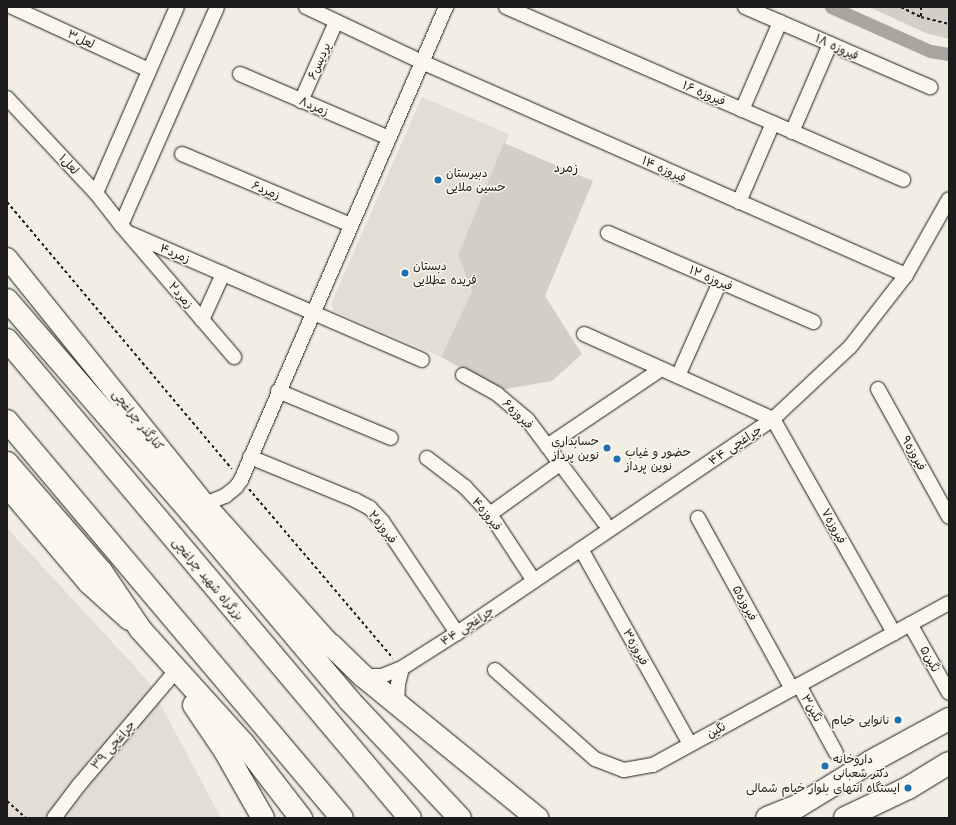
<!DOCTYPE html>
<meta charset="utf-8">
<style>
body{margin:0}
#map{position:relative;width:956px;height:825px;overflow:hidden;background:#f2eee4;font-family:Mali,"Playpen Sans Arabic",sans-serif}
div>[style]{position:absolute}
.built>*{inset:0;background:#e2ded5}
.green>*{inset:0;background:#d2cfc6}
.canal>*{height:13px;margin:-6.5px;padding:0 6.5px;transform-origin:6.5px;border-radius:6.5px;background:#a9a6a0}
.path>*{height:2px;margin-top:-1px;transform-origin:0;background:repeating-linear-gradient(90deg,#1c1c1c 0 3px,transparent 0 6px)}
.roads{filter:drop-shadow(0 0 1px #1c1c1c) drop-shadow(0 0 1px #1c1c1c)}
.street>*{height:14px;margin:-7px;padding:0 7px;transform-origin:7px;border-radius:7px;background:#fbf7ec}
.secondary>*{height:20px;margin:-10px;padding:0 10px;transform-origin:10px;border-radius:10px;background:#fbf7ec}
.primary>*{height:22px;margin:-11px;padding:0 11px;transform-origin:11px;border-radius:11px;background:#fbf7ec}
.highway>*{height:22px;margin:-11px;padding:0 11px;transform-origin:11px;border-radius:11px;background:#fbf7ec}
.dots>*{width:11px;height:11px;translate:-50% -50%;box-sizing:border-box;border:2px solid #fbf7ec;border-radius:50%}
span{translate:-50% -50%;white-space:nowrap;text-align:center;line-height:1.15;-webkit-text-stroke:3px #fbf7ec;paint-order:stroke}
.street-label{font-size:12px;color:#1c1c1c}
.poi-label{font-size:12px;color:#1c1c1c}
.left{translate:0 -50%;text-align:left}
.right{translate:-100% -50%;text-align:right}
.neighbourhood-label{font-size:13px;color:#1c1c1c}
.frame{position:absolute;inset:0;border:8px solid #1c1c1c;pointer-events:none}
</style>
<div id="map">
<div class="built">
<div style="clip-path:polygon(422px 97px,509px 134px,458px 255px,472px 291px,441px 357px,334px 311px,331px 304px)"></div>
<div style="clip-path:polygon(7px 528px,148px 681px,221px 818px,7px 818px)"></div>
</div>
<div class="green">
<div style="clip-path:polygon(869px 7px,949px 7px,949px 39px,926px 33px)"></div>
<div style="clip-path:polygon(504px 143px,593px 181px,545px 296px,582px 354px,552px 381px,501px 390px,441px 357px,472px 291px,458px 255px)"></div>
</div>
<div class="canal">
<div style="left:831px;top:7px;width:108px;rotate:24deg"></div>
<div style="left:930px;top:51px;width:19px;rotate:9deg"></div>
</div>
<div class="path">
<div style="left:901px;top:7px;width:22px;rotate:27deg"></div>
<div style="left:921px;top:17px;width:29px;rotate:14deg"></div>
<div style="left:921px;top:7px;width:10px;rotate:90deg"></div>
<div style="left:7px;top:202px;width:349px;rotate:49.9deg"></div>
<div style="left:249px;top:489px;width:222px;rotate:49.6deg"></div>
<div style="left:7px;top:801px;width:25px;rotate:42deg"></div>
</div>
<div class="roads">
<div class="street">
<div style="left:12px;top:7px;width:151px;rotate:24.7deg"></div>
<div style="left:306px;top:7px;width:128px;rotate:25.4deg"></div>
<div style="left:422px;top:62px;width:529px;rotate:23.75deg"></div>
<div style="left:506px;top:7px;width:433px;rotate:23.5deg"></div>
<div style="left:745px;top:7px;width:202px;rotate:23.4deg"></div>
<div style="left:240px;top:74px;width:162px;rotate:23.2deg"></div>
<div style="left:7px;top:98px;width:130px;rotate:46.9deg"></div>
<div style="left:96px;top:193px;width:41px;rotate:52deg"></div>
<div style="left:121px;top:225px;width:174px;rotate:49.4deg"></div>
<div style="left:301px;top:101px;width:86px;rotate:-66.1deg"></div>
<div style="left:742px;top:110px;width:96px;rotate:-66.6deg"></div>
<div style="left:792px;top:132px;width:96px;rotate:-66.6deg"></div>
<div style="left:182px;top:154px;width:183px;rotate:22.8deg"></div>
<div style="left:96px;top:193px;width:203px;rotate:-66.5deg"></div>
<div style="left:739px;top:202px;width:86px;rotate:-66.7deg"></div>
<div style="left:121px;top:225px;width:238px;rotate:-66.2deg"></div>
<div style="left:608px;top:233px;width:224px;rotate:23.4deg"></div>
<div style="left:131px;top:234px;width:317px;rotate:23.4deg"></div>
<div style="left:202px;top:320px;width:51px;rotate:-65.5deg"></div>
<div style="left:584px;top:334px;width:207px;rotate:24.2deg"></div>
<div style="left:773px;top:419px;width:246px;rotate:60.5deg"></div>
<div style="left:463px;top:375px;width:39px;rotate:29deg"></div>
<div style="left:497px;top:394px;width:39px;rotate:40deg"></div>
<div style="left:527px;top:419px;width:129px;rotate:53.2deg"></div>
<div style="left:678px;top:376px;width:103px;rotate:-65.9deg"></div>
<div style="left:878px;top:389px;width:146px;rotate:61deg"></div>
<div style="left:278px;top:391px;width:122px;rotate:22.6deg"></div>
<div style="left:547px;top:446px;width:138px;rotate:-34deg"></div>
<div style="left:250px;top:457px;width:113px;rotate:22.3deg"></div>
<div style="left:355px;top:500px;width:17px;rotate:28deg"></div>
<div style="left:370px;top:508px;width:18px;rotate:47deg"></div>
<div style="left:382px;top:521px;width:135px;rotate:56.2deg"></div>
<div style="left:427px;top:458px;width:48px;rotate:37.3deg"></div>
<div style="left:465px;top:487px;width:37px;rotate:47deg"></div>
<div style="left:490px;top:514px;width:80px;rotate:56.7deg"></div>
<div style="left:205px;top:504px;width:22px;rotate:-22deg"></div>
<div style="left:225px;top:496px;width:14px;rotate:-39deg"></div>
<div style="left:236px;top:487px;width:9px;rotate:-54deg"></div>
<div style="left:241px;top:480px;width:516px;rotate:-66.57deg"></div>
<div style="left:490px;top:514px;width:87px;rotate:-35.7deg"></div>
<div style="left:698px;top:518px;width:195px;rotate:61.2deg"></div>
<div style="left:581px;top:549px;width:223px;rotate:60.8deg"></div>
<div style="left:910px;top:624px;width:79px;rotate:60.5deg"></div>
<div style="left:495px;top:670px;width:134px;rotate:41.7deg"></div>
<div style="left:595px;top:759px;width:31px;rotate:21deg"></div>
<div style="left:624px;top:770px;width:29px;rotate:-10deg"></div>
<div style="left:653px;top:765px;width:337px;rotate:-28.7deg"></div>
<div style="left:363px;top:676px;width:19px"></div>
<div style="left:382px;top:676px;width:22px;rotate:-22deg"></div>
<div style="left:402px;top:668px;width:65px;rotate:-32.5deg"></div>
<div style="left:457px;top:633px;width:382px;rotate:-34.1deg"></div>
<div style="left:773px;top:419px;width:105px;rotate:-43.1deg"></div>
<div style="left:850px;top:347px;width:91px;rotate:-52.1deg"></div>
<div style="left:906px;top:275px;width:87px;rotate:-60.5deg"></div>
<div style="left:799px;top:685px;width:77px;rotate:61.4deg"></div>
<div style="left:397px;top:704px;width:20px;rotate:-87deg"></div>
<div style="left:398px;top:684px;width:16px;rotate:-76deg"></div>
<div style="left:54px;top:818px;width:41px;rotate:-52.9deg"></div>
<div style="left:79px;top:785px;width:145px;rotate:-49.7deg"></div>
</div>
<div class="secondary">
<div style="left:7px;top:258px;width:316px;rotate:51.2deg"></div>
<div style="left:205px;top:504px;width:189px;rotate:48.2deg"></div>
<div style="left:7px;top:487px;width:126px;rotate:49.8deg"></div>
<div style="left:88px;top:583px;width:55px;rotate:42.1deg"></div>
</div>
<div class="primary">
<div style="left:784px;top:815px;width:101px;rotate:-31.6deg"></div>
<div style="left:870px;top:762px;width:90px;rotate:-28.6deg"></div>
<div style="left:845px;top:818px;width:70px;rotate:-25.5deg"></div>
<div style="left:908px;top:788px;width:48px;rotate:-31.4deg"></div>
</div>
<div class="highway">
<div style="left:7px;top:300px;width:296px;rotate:49.1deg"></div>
<div style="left:201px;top:524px;width:230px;rotate:49.9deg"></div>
<div style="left:349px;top:700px;width:162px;rotate:46.8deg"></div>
<div style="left:7px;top:340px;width:625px;rotate:49.87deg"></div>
<div style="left:7px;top:421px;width:519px;rotate:49.84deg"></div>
<div style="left:7px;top:463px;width:143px;rotate:49deg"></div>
<div style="left:101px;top:571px;width:71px;rotate:55.9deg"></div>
<div style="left:141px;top:630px;width:152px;rotate:47.9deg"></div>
<div style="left:243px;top:743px;width:95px;rotate:52.3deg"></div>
<div style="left:291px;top:628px;width:43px;rotate:23deg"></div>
<div style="left:331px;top:645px;width:45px;rotate:44.1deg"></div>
<div style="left:363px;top:676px;width:225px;rotate:39.2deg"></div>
<div style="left:194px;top:705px;width:55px;rotate:56deg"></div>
<div style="left:225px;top:751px;width:77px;rotate:60.4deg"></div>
<div style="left:767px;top:818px;width:35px;rotate:-22deg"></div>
</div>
</div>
<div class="dots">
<div style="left:438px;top:180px;background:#1f6fb2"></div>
<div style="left:405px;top:273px;background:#1f6fb2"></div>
<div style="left:607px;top:448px;background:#1f6fb2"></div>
<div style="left:617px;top:459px;background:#1f6fb2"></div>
<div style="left:898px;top:720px;background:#1f6fb2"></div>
<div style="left:825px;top:766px;background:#1f6fb2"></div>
<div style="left:908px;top:788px;background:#1f6fb2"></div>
</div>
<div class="street-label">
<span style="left:81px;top:39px;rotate:25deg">لعل۳</span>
<span style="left:837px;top:47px;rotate:24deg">فیروزه ۱۸</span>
<span style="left:319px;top:61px;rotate:-66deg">پردیس۶</span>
<span style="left:704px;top:93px;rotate:23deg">فیروزه ۱۶</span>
<span style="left:314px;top:106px;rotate:23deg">زمرد۸</span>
<span style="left:69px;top:164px;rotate:47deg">لعل۱</span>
<span style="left:664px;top:169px;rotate:24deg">فیروزه ۱۴</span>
<span style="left:266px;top:190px;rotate:23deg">زمرد۶</span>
<span style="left:175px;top:253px;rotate:23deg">زمرد۴</span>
<span style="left:711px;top:278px;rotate:23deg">فیروزه ۱۲</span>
<span style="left:181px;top:295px;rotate:49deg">زمرد۲</span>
<span style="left:518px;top:414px;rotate:44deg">فیروزه۶</span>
<span style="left:138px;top:420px;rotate:51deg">کنارگذر چراغچی</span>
<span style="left:735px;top:445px;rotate:-34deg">چراغچی ۴۴</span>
<span style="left:914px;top:453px;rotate:61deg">فیروزه۹</span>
<span style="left:487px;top:514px;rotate:51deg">فیروزه۴</span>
<span style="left:834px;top:526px;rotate:61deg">فیروزه۷</span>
<span style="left:383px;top:527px;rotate:52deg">فیروزه۲</span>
<span style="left:208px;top:579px;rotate:50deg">بزرگراه شهید چراغچی</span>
<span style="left:745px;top:603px;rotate:61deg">فیروزه۵</span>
<span style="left:467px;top:626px;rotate:-33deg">چراغچی ۴۴</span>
<span style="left:636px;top:647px;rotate:61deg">فیروزه۳</span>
<span style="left:930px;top:659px;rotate:61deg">نگین۵</span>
<span style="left:812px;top:708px;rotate:61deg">نگین۳</span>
<span style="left:716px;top:730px;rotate:-29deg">نگین</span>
<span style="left:113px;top:745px;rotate:-49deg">چراغچی ۳۹</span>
</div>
<div class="poi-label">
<span class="left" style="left:446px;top:180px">دبیرستان<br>حسین ملایی</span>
<span class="left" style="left:413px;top:273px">دبستان<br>فریده عطلایی</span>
<span class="right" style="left:599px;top:448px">حسابداری<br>نوین پرداز</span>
<span class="left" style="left:625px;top:459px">حضور و غیاب<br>نوین پرداز</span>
<span class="right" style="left:890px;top:720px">نانوایی خیام</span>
<span class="left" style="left:833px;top:766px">داروخانه<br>دکتر شعبانی</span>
<span class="right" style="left:900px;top:788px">ایستگاه انتهای بلوار خیام شمالی</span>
</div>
<div class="neighbourhood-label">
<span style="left:566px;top:167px">زمرد</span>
</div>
<div class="frame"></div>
</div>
